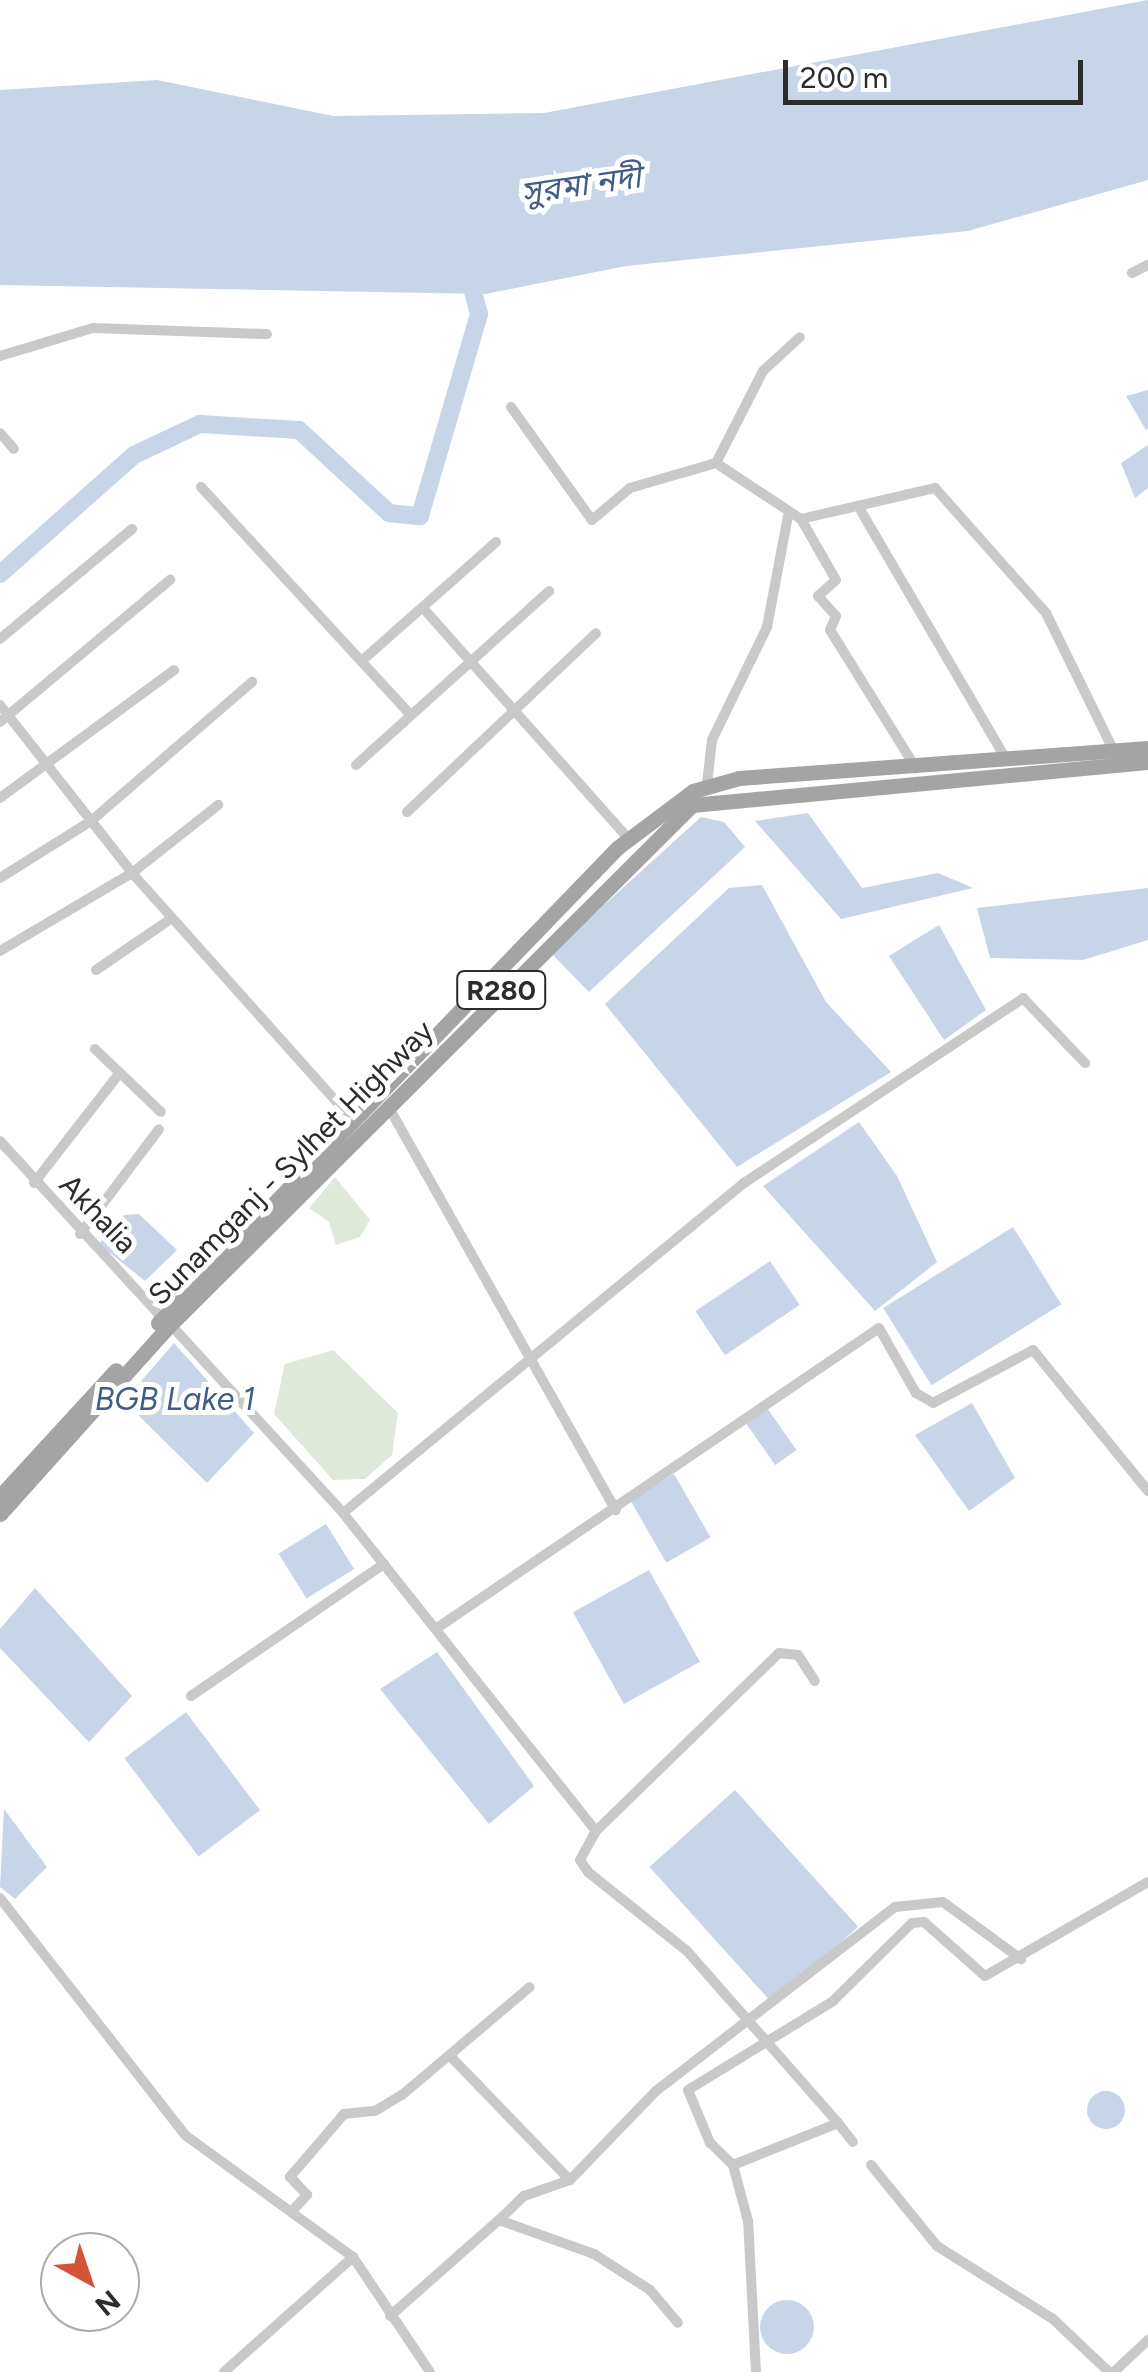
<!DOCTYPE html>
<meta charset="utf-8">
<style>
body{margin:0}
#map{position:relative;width:1148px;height:2372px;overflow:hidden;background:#fff;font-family:Figtree,"Noto Sans Bengali",sans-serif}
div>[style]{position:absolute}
.green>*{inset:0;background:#dfe9da}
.water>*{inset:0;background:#c8d4e7;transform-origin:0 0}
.round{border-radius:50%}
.river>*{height:18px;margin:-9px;padding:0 9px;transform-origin:9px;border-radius:9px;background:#c8d4e7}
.street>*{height:10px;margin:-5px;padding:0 5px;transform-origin:5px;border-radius:5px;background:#c9c9c9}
.primary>*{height:15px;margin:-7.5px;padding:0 7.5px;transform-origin:7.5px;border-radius:7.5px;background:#a4a4a4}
span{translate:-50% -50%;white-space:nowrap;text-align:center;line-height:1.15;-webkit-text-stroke:10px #fff;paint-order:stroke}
.shield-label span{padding:2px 8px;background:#fff;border:2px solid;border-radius:8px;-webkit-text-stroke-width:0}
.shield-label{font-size:28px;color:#2c2c2c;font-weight:700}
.street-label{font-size:30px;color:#2c2c2c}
.water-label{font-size:32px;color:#415c86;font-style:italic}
.north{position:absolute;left:40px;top:2232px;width:100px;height:100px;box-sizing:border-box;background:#fff;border:2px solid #ababab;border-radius:50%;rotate:140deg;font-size:28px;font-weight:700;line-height:40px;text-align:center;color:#2c2c2c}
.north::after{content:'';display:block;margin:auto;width:35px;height:45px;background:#d6533b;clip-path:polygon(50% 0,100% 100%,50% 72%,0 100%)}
.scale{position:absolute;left:783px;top:60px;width:300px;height:45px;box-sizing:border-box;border:5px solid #2c2c2c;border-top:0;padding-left:12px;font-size:30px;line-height:35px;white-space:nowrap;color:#2c2c2c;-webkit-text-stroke:8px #fff;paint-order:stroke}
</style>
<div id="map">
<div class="green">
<div style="clip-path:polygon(335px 1177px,370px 1220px,360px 1237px,336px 1245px,329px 1222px,309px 1208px)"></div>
<div style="clip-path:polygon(333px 1350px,398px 1413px,392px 1455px,365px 1479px,333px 1480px,274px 1414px,285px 1364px)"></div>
</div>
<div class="water">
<div style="clip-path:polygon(1148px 0,1148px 180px,968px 231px,626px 266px,485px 294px,0 285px,0 90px,157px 80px,333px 116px,544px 113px)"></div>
<div style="clip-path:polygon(1148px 390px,1148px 428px,1146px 430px,1126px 396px)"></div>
<div style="clip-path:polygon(1148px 445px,1148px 488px,1135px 498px,1121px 463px)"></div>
<div style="clip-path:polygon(808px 813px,862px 888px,938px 873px,973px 888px,841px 919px,755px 821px)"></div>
<div style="clip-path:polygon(701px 817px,724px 822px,745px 847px,589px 992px,551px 953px)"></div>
<div style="clip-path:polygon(762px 885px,826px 1002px,891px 1072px,737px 1167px,605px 1004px,729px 888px)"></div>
<div style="clip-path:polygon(1148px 888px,1148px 940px,1083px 960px,990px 958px,977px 908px)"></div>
<div style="clip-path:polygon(939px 925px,986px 1010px,944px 1040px,889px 956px)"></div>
<div style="clip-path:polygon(859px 1122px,897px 1176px,937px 1262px,875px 1311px,763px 1186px)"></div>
<div style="clip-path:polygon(139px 1214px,177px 1250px,145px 1281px,99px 1244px,124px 1215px)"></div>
<div style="left:1013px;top:1227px;width:91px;height:153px;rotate:58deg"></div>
<div style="left:770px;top:1261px;width:53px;height:90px;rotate:56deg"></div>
<div style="clip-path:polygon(174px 1343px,254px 1433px,207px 1483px,124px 1401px)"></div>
<div style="clip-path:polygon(972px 1403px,1015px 1478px,969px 1511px,915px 1435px)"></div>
<div style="left:765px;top:1405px;width:55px;height:26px;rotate:55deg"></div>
<div style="left:674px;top:1474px;width:73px;height:51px;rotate:60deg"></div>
<div style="left:326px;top:1524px;width:53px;height:56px;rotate:58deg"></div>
<div style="left:649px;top:1570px;width:105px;height:87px;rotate:61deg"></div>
<div style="clip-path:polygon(35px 1588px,132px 1696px,89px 1742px,0 1648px,0 1629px)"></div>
<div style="clip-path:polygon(437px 1652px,534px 1786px,489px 1824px,380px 1689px)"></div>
<div style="left:186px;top:1712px;width:123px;height:77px;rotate:53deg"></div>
<div style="left:735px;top:1790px;width:184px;height:115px;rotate:48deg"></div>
<div style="clip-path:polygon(4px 1809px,47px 1867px,15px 1899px,0 1887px)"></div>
<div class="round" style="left:1087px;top:2091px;width:38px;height:38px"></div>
<div class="round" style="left:760px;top:2300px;width:54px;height:54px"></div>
</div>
<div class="river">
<div style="left:0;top:574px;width:179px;rotate:-41.6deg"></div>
<div style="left:134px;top:455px;width:73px;rotate:-25.2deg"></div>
<div style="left:200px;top:424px;width:99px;rotate:3.5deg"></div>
<div style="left:299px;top:430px;width:122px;rotate:42.7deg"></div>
<div style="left:389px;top:513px;width:31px;rotate:6deg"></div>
<div style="left:420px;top:516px;width:210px;rotate:-73.7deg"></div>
<div style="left:479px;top:314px;width:42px;rotate:-105deg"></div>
</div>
<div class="street">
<div style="left:1132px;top:273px;width:18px;rotate:-27deg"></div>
<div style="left:0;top:356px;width:97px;rotate:-16.8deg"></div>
<div style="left:93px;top:328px;width:174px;rotate:2deg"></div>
<div style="left:511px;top:407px;width:139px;rotate:54.4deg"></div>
<div style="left:592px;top:520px;width:50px;rotate:-40.1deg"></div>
<div style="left:630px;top:488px;width:90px;rotate:-16.2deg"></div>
<div style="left:716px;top:463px;width:103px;rotate:-62.9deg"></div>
<div style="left:763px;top:371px;width:50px;rotate:-42.6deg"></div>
<div style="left:0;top:433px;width:21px;rotate:49deg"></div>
<div style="left:716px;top:463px;width:102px;rotate:33.4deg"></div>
<div style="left:801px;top:519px;width:138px;rotate:-13deg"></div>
<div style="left:935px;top:488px;width:167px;rotate:48.4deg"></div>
<div style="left:1046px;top:613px;width:154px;rotate:63.8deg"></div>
<div style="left:201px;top:487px;width:309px;rotate:47.4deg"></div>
<div style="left:861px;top:511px;width:287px;rotate:59.7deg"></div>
<div style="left:801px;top:519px;width:70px;rotate:60.2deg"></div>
<div style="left:836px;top:580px;width:24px;rotate:138deg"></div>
<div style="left:818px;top:596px;width:27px;rotate:48deg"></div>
<div style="left:836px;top:616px;width:15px;rotate:113deg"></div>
<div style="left:830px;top:630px;width:163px;rotate:58.1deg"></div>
<div style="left:423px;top:608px;width:308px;rotate:48.3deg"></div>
<div style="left:0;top:639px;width:172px;rotate:-39.8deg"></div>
<div style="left:365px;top:658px;width:175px;rotate:-41.5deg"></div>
<div style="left:0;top:705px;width:214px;rotate:51.8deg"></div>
<div style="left:132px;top:873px;width:334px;rotate:48.2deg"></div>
<div style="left:0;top:722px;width:222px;rotate:-39.9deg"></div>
<div style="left:356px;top:765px;width:260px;rotate:-42deg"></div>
<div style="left:707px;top:784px;width:44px;rotate:-83.5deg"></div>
<div style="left:712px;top:740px;width:126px;rotate:-64deg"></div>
<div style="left:767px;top:627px;width:113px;rotate:-79.3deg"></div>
<div style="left:0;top:798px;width:216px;rotate:-36.3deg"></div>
<div style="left:407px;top:812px;width:260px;rotate:-43.4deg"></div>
<div style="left:0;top:878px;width:107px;rotate:-32.1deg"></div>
<div style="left:91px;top:821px;width:213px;rotate:-40.8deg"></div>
<div style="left:0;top:951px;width:153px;rotate:-30.6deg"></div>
<div style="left:132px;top:873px;width:110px;rotate:-38.3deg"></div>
<div style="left:96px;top:970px;width:92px;rotate:-34.4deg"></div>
<div style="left:95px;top:1049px;width:91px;rotate:43.7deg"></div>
<div style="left:388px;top:1106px;width:464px;rotate:60.6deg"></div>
<div style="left:0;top:1141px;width:240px;rotate:47.5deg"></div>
<div style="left:34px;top:1183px;width:137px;rotate:-52.1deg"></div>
<div style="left:80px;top:1234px;width:131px;rotate:-53deg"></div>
<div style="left:170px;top:1324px;width:256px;rotate:47.5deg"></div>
<div style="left:343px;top:1513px;width:406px;rotate:51.5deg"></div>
<div style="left:596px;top:1831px;width:33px;rotate:119deg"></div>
<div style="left:580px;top:1860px;width:14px;rotate:56deg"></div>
<div style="left:588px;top:1872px;width:127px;rotate:38.6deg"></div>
<div style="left:687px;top:1951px;width:229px;rotate:48.7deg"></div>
<div style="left:343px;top:1513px;width:519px;rotate:-39.45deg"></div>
<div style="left:744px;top:1183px;width:335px;rotate:-33.5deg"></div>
<div style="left:1023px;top:998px;width:90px;rotate:46.4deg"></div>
<div style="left:437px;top:1628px;width:534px;rotate:-34.17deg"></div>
<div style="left:879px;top:1328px;width:75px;rotate:60.4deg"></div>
<div style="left:916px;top:1393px;width:20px;rotate:30deg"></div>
<div style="left:933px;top:1403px;width:113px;rotate:-27.9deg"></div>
<div style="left:1033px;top:1350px;width:182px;rotate:50.8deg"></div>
<div style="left:191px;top:1696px;width:234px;rotate:-34.4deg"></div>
<div style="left:596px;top:1831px;width:255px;rotate:-44.2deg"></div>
<div style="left:779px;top:1653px;width:19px;rotate:6deg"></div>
<div style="left:798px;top:1655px;width:31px;rotate:57deg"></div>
<div style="left:0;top:1898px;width:301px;rotate:52deg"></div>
<div style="left:185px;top:2135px;width:208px;rotate:36deg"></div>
<div style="left:353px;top:2257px;width:138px;rotate:56.2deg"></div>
<div style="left:452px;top:2058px;width:170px;rotate:46deg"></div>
<div style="left:733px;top:2165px;width:113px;rotate:-21.8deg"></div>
<div style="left:838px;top:2123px;width:24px;rotate:52deg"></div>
<div style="left:871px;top:2165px;width:104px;rotate:50.8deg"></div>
<div style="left:937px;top:2246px;width:137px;rotate:32.2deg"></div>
<div style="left:1053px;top:2319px;width:77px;rotate:43.4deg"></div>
<div style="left:293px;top:2210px;width:21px;rotate:-47deg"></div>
<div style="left:307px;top:2195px;width:25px;rotate:-133deg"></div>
<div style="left:290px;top:2177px;width:83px;rotate:-49.4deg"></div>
<div style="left:344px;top:2114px;width:31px;rotate:-6deg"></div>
<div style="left:375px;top:2111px;width:31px;rotate:-31deg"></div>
<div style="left:402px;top:2095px;width:167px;rotate:-40.2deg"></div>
<div style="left:499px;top:2220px;width:35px;rotate:-44deg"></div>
<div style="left:524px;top:2196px;width:49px;rotate:-19.2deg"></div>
<div style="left:570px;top:2180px;width:124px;rotate:-46deg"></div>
<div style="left:656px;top:2091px;width:302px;rotate:-37.6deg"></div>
<div style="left:895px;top:1907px;width:48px;rotate:-5.9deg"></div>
<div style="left:943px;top:1902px;width:97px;rotate:36.2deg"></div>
<div style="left:390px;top:2316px;width:145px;rotate:-41.4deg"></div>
<div style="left:499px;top:2220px;width:101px;rotate:19.7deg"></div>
<div style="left:594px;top:2254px;width:67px;rotate:32.7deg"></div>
<div style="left:650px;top:2290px;width:43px;rotate:49.7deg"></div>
<div style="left:224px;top:2372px;width:173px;rotate:-41.7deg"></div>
<div style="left:756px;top:2372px;width:151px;rotate:-93deg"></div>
<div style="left:748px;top:2221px;width:58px;rotate:-105deg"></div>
<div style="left:733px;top:2165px;width:32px;rotate:-136deg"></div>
<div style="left:710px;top:2143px;width:57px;rotate:-112.5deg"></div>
<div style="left:688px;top:2090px;width:170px;rotate:-31.5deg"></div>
<div style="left:833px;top:2001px;width:111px;rotate:-44.6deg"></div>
<div style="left:912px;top:1923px;width:12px;rotate:-5deg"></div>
<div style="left:924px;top:1922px;width:81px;rotate:41.5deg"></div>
<div style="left:985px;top:1976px;width:188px;rotate:-30deg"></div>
<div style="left:1114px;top:2372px;width:47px;rotate:-43.3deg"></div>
</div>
<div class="primary">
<div style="left:158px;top:1323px;width:661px;rotate:-45.98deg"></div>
<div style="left:617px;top:848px;width:95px;rotate:-36.9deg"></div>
<div style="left:693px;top:791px;width:48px;rotate:-15.8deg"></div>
<div style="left:739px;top:778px;width:410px;rotate:-4.2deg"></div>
<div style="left:0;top:1496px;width:171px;rotate:-47.4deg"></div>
<div style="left:0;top:1514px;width:249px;rotate:-48.1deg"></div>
<div style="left:166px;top:1329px;width:742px;rotate:-44.89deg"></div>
<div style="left:692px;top:805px;width:458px;rotate:-5.4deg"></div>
</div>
<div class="shield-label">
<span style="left:501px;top:990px">R280</span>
</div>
<div class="street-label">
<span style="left:291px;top:1163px;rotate:-45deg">Sunamganj - Sylhet Highway</span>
<span style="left:98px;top:1214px;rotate:46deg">Akhalia</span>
</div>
<div class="water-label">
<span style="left:581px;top:185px;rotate:-8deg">সুরমা নদী</span>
<span style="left:175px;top:1399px">BGB Lake 1</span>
</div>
<div class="north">N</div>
<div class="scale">200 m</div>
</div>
